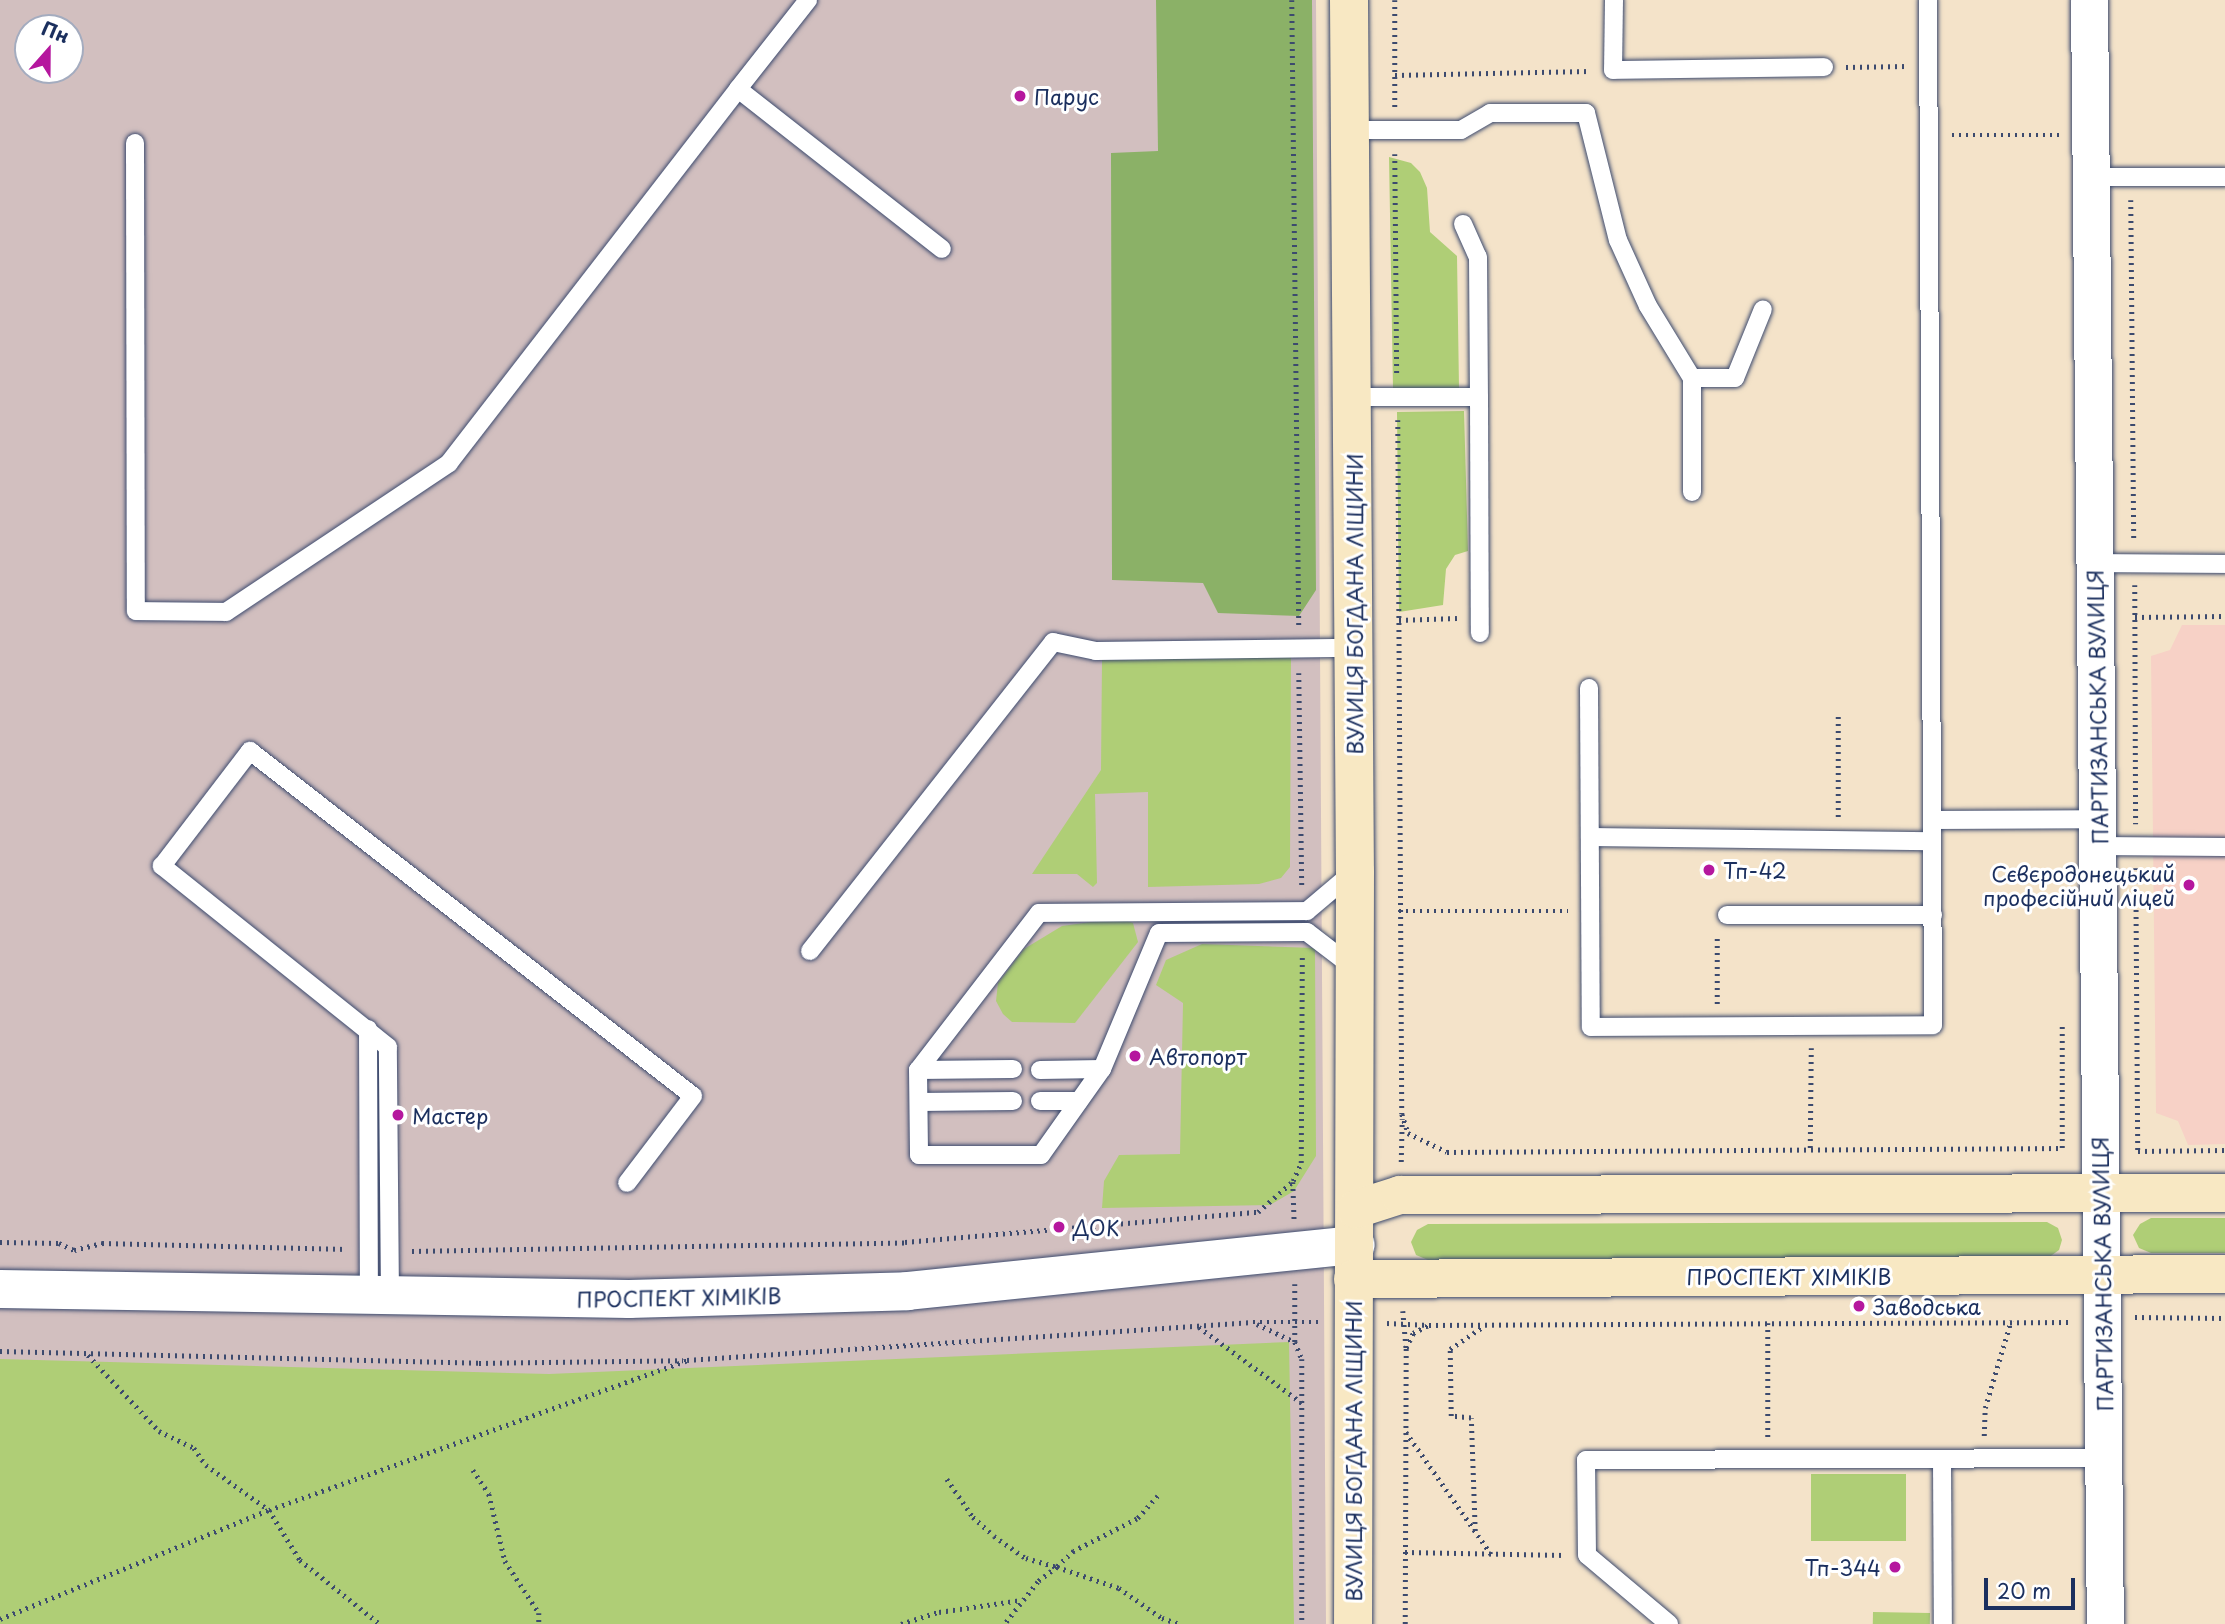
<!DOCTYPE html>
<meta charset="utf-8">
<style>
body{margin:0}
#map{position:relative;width:2225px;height:1624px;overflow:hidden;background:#f4e3c9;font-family:"Playpen Sans",sans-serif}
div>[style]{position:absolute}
.built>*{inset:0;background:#f7d1c6}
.industrial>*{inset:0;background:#d2bfbf}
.green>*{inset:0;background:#afce76;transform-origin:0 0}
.forest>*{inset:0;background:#8bb167}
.path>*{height:4.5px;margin-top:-2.25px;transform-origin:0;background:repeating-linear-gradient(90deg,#3c4a6e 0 2px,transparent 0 7px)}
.roads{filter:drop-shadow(0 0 2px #3c4a6e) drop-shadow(0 0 2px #3c4a6e)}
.service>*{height:18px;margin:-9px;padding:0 9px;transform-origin:9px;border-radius:9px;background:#fff}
.minor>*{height:37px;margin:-18.5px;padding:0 18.5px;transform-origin:18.5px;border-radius:18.5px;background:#fff}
.tertiary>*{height:38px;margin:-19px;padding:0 19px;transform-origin:19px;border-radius:19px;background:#fff}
.secondary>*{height:38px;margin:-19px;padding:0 19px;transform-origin:19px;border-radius:19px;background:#f8e8c3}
.dots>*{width:19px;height:19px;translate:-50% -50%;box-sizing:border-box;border:4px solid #fff;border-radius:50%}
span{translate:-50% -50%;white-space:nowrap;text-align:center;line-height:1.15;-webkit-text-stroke:6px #fff;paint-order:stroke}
.poi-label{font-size:21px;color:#1b2f5e}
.left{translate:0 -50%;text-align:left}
.right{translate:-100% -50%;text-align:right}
.street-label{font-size:21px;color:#1b2f5e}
.north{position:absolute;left:14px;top:14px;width:70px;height:70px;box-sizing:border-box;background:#fff;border:2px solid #a4acbf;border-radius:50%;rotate:21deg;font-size:19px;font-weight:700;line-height:28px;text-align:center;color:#1b2f5e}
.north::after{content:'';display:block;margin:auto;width:24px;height:32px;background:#b5179e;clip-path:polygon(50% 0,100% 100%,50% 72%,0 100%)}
.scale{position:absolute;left:1984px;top:1578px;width:91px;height:32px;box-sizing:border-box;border:4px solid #1b2f5e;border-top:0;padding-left:9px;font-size:21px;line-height:24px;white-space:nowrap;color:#1b2f5e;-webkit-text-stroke:5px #fff;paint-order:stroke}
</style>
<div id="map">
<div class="built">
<div style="clip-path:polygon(2182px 625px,2225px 625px,2225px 1144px,2188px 1145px,2178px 1121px,2156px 1113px,2151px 656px,2170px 650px)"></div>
</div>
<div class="industrial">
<div style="clip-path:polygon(evenodd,0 0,1316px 0,1326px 1624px,0 1624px,0 0,28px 28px,70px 28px,70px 70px,28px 70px,28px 28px)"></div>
</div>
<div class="green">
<div style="clip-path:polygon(1389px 157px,1411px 163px,1420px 172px,1427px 188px,1430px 232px,1457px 256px,1459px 388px,1393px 389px)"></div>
<div style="clip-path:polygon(1464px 411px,1468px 551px,1455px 555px,1446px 569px,1443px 605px,1399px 612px,1397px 412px)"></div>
<div style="clip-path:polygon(1291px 657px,1290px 867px,1281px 878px,1259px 884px,1148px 887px,1148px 792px,1095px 794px,1097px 883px,1093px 887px,1077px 874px,1032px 874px,1101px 770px,1102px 660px)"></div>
<div style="clip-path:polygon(1119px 918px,1133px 923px,1138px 942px,1075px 1023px,1012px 1022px,1003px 1014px,996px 1001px,998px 983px,1024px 949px,1062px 926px)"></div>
<div style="clip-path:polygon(1202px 944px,1315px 948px,1316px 1156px,1294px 1191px,1270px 1205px,1102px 1208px,1104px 1181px,1119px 1155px,1180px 1154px,1183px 1003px,1156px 985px,1166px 960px)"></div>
<div style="clip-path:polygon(2151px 1218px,2225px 1218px,2225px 1253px,2151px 1253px,2139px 1248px,2133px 1235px,2140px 1224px)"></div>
<div style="clip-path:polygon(2047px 1222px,2058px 1228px,2062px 1240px,2059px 1250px,2048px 1258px,1428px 1260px,1416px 1255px,1411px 1242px,1417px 1230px,1428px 1224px)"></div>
<div style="clip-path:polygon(1289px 1342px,1294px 1624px,0 1624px,0 1359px,549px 1374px)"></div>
<div style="left:1811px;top:1474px;width:95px;height:67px"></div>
<div style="left:1873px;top:1612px;width:57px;height:12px;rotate:1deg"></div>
</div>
<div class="forest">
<div style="clip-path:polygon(1156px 0,1312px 0,1316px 590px,1299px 616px,1218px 613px,1203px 583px,1112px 580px,1111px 153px,1158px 151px)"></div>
</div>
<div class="path">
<div style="left:1292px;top:0;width:626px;rotate:89.36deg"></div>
<div style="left:1395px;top:0;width:107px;rotate:90deg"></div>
<div style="left:1846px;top:67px;width:61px;rotate:-0.9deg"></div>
<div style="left:1395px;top:75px;width:195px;rotate:-1.2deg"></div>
<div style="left:1952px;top:135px;width:107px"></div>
<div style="left:1395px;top:154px;width:219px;rotate:89.5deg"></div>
<div style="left:2131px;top:200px;width:341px;rotate:89.5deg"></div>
<div style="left:1398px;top:420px;width:694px;rotate:89.67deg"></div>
<div style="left:1402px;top:1114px;width:20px;rotate:72deg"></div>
<div style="left:1408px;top:1133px;width:43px;rotate:26deg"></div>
<div style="left:1447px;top:1152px;width:615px;rotate:-0.37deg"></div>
<div style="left:2062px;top:1148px;width:124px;rotate:-90deg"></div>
<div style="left:2135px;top:585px;width:239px;rotate:89.8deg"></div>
<div style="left:2135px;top:617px;width:90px;rotate:-0.6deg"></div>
<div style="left:1399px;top:620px;width:58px;rotate:-2deg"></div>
<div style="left:1299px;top:673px;width:212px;rotate:89.2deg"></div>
<div style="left:1838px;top:817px;width:101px;rotate:-90deg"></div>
<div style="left:2136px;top:868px;width:283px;rotate:89.6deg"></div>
<div style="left:2138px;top:1151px;width:87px;rotate:-0.7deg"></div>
<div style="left:1399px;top:911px;width:169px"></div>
<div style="left:1717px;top:1004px;width:67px;rotate:-90deg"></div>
<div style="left:1810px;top:1148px;width:100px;rotate:-89.4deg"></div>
<div style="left:1401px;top:1162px;width:43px;rotate:-88.7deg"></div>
<div style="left:1293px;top:1182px;width:37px;rotate:88deg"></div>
<div style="left:0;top:1242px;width:59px;rotate:1deg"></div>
<div style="left:59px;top:1243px;width:17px;rotate:25deg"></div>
<div style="left:74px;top:1250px;width:29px;rotate:-14deg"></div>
<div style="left:102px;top:1243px;width:245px;rotate:1.4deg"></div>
<div style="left:412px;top:1251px;width:493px;rotate:-1deg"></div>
<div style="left:905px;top:1242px;width:354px;rotate:-4.9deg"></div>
<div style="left:1258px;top:1212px;width:47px;rotate:-41.5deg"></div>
<div style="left:1293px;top:1181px;width:20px;rotate:-66deg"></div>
<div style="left:1301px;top:1163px;width:207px;rotate:-89.7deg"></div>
<div style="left:1295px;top:1284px;width:58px;rotate:90deg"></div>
<div style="left:1403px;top:1311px;width:37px;rotate:85deg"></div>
<div style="left:2135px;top:1317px;width:90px;rotate:0.6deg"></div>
<div style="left:1387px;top:1323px;width:42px;rotate:2.7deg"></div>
<div style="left:1768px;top:1323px;width:115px;rotate:90deg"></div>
<div style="left:1257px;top:1324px;width:42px;rotate:25.3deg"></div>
<div style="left:1295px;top:1342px;width:18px;rotate:68deg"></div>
<div style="left:1302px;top:1359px;width:265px;rotate:90deg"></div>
<div style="left:1199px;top:1327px;width:128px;rotate:36.4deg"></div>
<div style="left:0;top:1351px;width:479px;rotate:1.4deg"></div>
<div style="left:479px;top:1363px;width:204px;rotate:-0.8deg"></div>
<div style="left:88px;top:1355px;width:104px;rotate:46.9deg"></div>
<div style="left:159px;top:1431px;width:39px;rotate:26deg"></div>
<div style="left:194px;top:1448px;width:21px;rotate:55deg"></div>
<div style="left:206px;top:1465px;width:77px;rotate:35.5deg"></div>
<div style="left:269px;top:1510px;width:59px;rotate:58.2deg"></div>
<div style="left:300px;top:1560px;width:102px;rotate:38.7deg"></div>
<div style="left:1406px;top:1432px;width:149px;rotate:55.1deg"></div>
<div style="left:1984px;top:1436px;width:28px;rotate:-88deg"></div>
<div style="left:1985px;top:1408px;width:91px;rotate:-73.4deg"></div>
<div style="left:473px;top:1470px;width:29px;rotate:56deg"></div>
<div style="left:489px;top:1494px;width:69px;rotate:76.6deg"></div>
<div style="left:505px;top:1561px;width:62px;rotate:56.8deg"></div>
<div style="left:539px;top:1613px;width:11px;rotate:90deg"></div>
<div style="left:947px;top:1479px;width:46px;rotate:55.6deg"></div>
<div style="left:973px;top:1517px;width:28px;rotate:42deg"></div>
<div style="left:994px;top:1536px;width:39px;rotate:35deg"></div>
<div style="left:1026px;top:1558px;width:32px;rotate:16deg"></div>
<div style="left:1057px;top:1567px;width:24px;rotate:142deg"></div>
<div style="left:1038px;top:1582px;width:53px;rotate:128.2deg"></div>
<div style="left:1158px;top:1496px;width:31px;rotate:132deg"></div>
<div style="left:1137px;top:1519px;width:71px;rotate:153.1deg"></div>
<div style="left:1074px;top:1551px;width:23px;rotate:137deg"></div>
<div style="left:1057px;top:1567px;width:65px;rotate:18.7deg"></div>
<div style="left:1119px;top:1588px;width:52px;rotate:34.9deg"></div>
<div style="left:1162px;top:1618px;width:18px;rotate:19deg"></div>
<div style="left:1475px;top:1531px;width:113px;rotate:-92deg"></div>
<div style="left:1471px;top:1418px;width:20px;rotate:-174deg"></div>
<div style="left:1451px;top:1416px;width:67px;rotate:-90.9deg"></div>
<div style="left:1450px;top:1349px;width:41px;rotate:-34.1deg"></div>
<div style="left:1405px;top:1552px;width:160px;rotate:1.1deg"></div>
<div style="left:0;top:1619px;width:290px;rotate:-22.1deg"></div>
<div style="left:269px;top:1510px;width:444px;rotate:-19.7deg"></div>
<div style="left:687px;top:1360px;width:567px;rotate:-3.84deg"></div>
<div style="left:1253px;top:1322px;width:66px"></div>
<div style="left:901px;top:1624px;width:40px;rotate:-18deg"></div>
<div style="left:939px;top:1612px;width:83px;rotate:-8.3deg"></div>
<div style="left:1405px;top:1624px;width:276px;rotate:-89.8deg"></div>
<div style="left:1406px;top:1348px;width:17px;rotate:-65deg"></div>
<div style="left:1413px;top:1333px;width:18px;rotate:-27deg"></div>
<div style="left:1429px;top:1325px;width:641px;rotate:-0.27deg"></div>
</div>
<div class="roads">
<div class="service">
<div style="left:808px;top:0;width:113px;rotate:128.2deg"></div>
<div style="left:738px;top:89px;width:259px;rotate:38.1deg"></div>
<div style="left:1614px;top:0;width:70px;rotate:90.8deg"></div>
<div style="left:1613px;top:70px;width:211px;rotate:-0.8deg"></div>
<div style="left:1351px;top:130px;width:110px"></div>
<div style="left:1461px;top:130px;width:34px;rotate:-30deg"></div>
<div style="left:1490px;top:113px;width:96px"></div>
<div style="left:1586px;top:113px;width:131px;rotate:75.9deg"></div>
<div style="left:1618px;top:240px;width:72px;rotate:65.6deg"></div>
<div style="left:1648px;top:306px;width:84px;rotate:58.6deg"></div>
<div style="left:1692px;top:378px;width:114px;rotate:90deg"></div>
<div style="left:135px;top:143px;width:468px;rotate:89.9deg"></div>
<div style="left:136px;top:611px;width:90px;rotate:0.6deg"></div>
<div style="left:226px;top:612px;width:268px;rotate:-33.7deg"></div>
<div style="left:449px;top:463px;width:473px;rotate:-52.3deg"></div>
<div style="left:2089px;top:177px;width:136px"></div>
<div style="left:1463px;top:224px;width:36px;rotate:66deg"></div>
<div style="left:1478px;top:257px;width:140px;rotate:89.6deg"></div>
<div style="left:1692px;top:378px;width:43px"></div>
<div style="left:1735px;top:378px;width:74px;rotate:-67.9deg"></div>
<div style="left:1353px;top:397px;width:126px"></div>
<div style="left:1479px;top:397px;width:236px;rotate:89.8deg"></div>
<div style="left:2095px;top:563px;width:130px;rotate:0.4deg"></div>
<div style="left:1589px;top:688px;width:339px;rotate:89.7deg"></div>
<div style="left:1591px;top:1027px;width:342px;rotate:-0.3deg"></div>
<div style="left:1933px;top:1025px;width:1025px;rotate:-90.28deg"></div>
<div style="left:1932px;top:820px;width:166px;rotate:-0.3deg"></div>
<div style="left:1590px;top:837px;width:342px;rotate:0.7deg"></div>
<div style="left:2098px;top:846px;width:127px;rotate:0.5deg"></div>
<div style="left:1352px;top:873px;width:59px;rotate:139.8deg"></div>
<div style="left:1307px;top:911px;width:268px;rotate:179.6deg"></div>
<div style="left:1039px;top:913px;width:198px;rotate:127.6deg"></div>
<div style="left:918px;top:1070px;width:85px;rotate:89.3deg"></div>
<div style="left:919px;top:1155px;width:122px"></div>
<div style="left:1041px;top:1155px;width:105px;rotate:-54.7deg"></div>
<div style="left:1102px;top:1069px;width:147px;rotate:-67.3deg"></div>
<div style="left:1159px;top:933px;width:148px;rotate:-0.4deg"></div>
<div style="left:1307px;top:932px;width:59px;rotate:37.5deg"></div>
<div style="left:1727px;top:915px;width:206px"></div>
<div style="left:810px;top:951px;width:393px;rotate:-51.8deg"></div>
<div style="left:1053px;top:642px;width:44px;rotate:11.8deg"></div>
<div style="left:1096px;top:651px;width:258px;rotate:-0.7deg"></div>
<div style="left:368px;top:1029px;width:269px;rotate:89.8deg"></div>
<div style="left:918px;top:1070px;width:95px;rotate:-0.6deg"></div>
<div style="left:1040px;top:1070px;width:62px;rotate:-0.9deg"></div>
<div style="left:1040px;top:1101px;width:39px"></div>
<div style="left:919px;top:1102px;width:94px;rotate:-0.6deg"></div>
<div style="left:390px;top:1298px;width:251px;rotate:-90.5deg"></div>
<div style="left:388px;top:1047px;width:290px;rotate:-141.3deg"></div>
<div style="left:162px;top:866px;width:145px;rotate:-52.6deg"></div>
<div style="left:250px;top:751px;width:561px;rotate:37.91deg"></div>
<div style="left:693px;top:1096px;width:109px;rotate:127.2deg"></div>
<div style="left:1942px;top:1459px;width:165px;rotate:89.7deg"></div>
<div style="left:1669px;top:1624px;width:107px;rotate:-139.9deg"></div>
<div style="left:1587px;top:1555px;width:95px;rotate:-90.6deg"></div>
<div style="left:1586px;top:1460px;width:518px;rotate:-0.22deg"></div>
</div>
<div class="minor">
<div style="left:2089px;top:0;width:1624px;rotate:89.44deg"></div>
</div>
<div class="tertiary">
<div style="left:0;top:1289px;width:629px;rotate:0.91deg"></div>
<div style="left:629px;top:1299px;width:279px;rotate:-1.6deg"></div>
<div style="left:908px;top:1291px;width:450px;rotate:-5.9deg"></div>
</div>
<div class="secondary">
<div style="left:1349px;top:0;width:871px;rotate:89.61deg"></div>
<div style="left:1355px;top:871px;width:753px;rotate:90.15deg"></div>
<div style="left:1356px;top:1209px;width:46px;rotate:-17.7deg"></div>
<div style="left:1400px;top:1195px;width:825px;rotate:-0.14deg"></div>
<div style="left:1353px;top:1279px;width:872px;rotate:-0.33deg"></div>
</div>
</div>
<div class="dots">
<div style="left:1020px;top:96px;background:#b5179e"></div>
<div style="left:1709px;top:870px;background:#b5179e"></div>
<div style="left:2189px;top:885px;background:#b5179e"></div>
<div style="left:1135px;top:1056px;background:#b5179e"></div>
<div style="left:398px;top:1115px;background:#b5179e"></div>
<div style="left:1059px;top:1227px;background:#b5179e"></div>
<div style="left:1859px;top:1306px;background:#b5179e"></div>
<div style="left:1895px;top:1567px;background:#b5179e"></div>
</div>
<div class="poi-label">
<span class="left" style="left:1034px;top:96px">Парус</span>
<span class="left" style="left:1723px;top:870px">Тп-42</span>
<span class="right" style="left:2175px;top:885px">Сєвєродонецький<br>професійний ліцей</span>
<span class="left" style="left:1149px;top:1056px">Автопорт</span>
<span class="left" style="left:412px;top:1115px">Мастер</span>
<span class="left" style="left:1073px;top:1227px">ДОК</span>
<span class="left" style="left:1873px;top:1306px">Заводська</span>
<span class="right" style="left:1881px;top:1567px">Тп-344</span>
</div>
<div class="street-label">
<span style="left:1354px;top:604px;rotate:-90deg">ВУЛИЦЯ БОГДАНА ЛІЩИНИ</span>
<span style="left:2097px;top:707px;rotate:-91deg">ПАРТИЗАНСЬКА ВУЛИЦЯ</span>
<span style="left:2102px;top:1274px;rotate:-91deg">ПАРТИЗАНСЬКА ВУЛИЦЯ</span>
<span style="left:1789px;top:1276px">ПРОСПЕКТ ХІМІКІВ</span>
<span style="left:679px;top:1297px;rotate:-1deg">ПРОСПЕКТ ХІМІКІВ</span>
<span style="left:1353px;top:1451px;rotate:-90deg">ВУЛИЦЯ БОГДАНА ЛІЩИНИ</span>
</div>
<div class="north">Пн</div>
<div class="scale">20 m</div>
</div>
